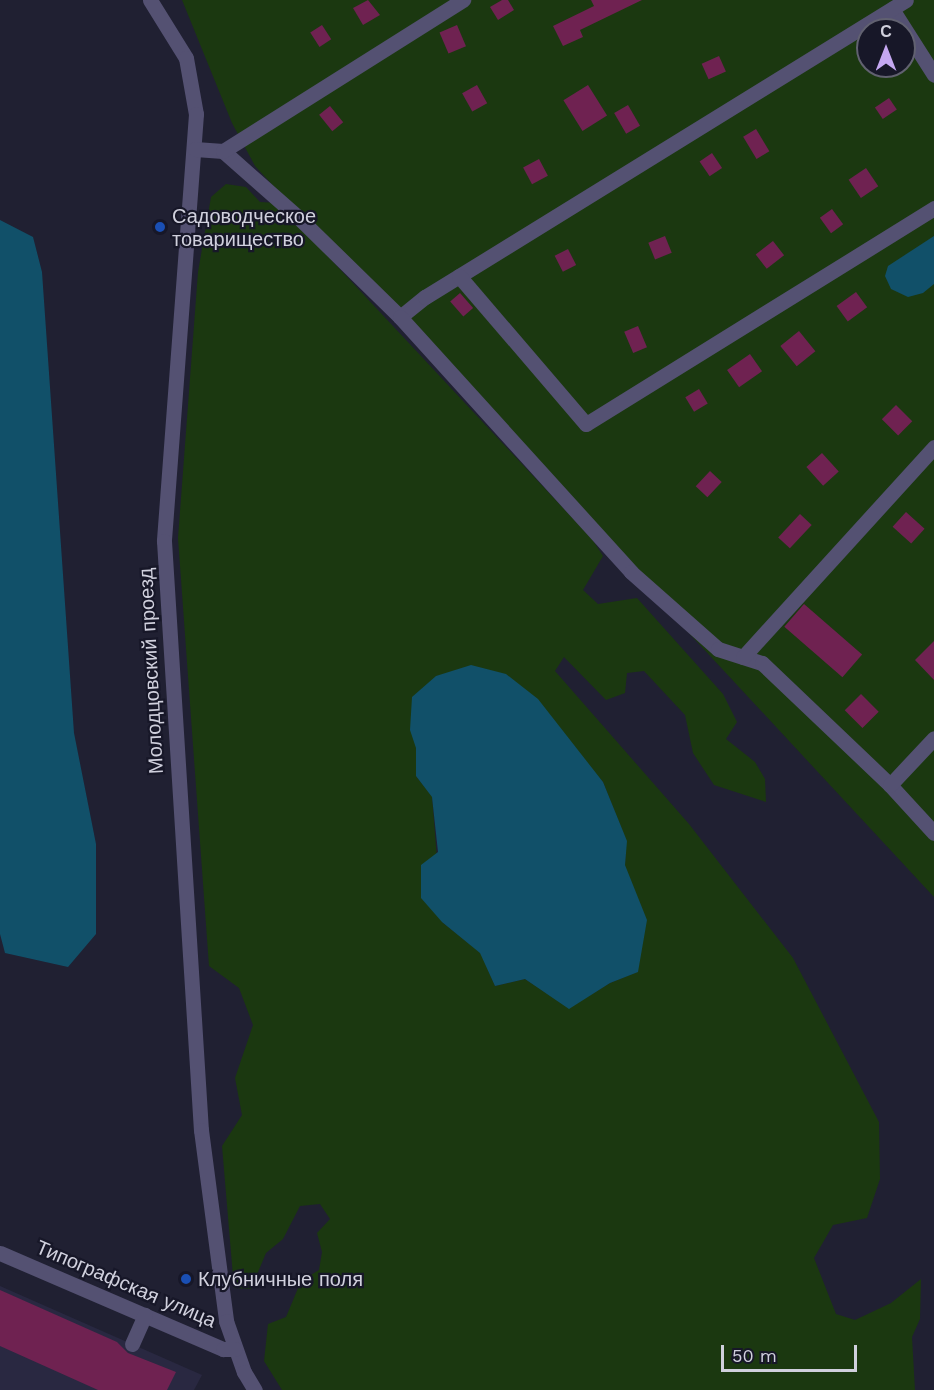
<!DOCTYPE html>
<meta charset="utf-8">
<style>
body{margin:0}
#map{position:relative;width:934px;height:1390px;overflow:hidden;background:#202032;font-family:"Work Sans",sans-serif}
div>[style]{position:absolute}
.built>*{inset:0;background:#292841}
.green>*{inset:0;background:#1b3810}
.water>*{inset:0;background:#115069}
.building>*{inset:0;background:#6f2251;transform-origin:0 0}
.minor>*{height:15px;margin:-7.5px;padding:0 7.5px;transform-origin:7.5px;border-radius:7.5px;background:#545172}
.dots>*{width:16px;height:16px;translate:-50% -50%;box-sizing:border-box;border:3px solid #171728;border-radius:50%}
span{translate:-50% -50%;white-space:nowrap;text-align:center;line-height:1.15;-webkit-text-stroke:4.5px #171728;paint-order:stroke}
.poi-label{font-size:20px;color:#d0d0dd}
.left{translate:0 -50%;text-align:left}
.street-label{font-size:20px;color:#d0d0dd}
.north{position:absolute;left:856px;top:18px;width:60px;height:60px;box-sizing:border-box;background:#171728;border:2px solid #616170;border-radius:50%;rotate:0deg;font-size:16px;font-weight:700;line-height:24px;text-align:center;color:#d0d0dd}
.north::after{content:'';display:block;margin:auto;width:21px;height:27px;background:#c4a7f1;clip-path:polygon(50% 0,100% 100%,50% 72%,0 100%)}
.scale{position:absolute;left:721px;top:1345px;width:136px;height:27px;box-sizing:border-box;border:3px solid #d0d0dd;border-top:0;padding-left:8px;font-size:18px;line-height:21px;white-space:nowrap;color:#d0d0dd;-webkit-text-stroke:4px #171728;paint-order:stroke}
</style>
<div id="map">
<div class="built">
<div style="clip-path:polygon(0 1286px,202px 1375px,194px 1390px,0 1390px)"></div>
</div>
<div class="green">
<div style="clip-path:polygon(evenodd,182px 0,934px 0,934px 897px,255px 166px,232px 123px,182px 0,868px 30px,904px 30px,904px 66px,868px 66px,868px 30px)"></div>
<div style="clip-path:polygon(evenodd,226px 184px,246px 187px,260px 202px,278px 203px,592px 539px,603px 556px,583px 590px,598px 604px,637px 598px,723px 694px,737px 722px,726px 739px,755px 762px,765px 779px,766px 802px,714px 785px,693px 753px,685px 715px,644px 671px,627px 673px,625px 693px,606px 700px,564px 657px,555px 671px,689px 824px,793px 958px,879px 1122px,880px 1179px,867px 1218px,833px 1225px,814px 1258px,836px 1314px,855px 1320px,891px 1303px,921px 1279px,920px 1319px,912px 1337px,915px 1390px,282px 1390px,264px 1361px,268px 1324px,286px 1317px,301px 1281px,319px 1270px,322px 1252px,317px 1233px,330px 1219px,320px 1204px,300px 1206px,283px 1239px,266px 1253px,251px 1289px,234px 1288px,222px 1146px,242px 1115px,235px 1078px,253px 1025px,239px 988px,209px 966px,178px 538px,198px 272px,211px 197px,226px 184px,416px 748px,578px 754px,603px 782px,626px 840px,625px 865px,637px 972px,610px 983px,569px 1008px,525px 979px,495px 986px,481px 953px,442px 922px,432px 796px,416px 776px,416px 748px)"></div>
</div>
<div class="water">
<div style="clip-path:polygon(0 220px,33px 237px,42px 272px,74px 733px,96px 844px,96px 934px,68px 967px,5px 953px,0 934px)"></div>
<div style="clip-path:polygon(934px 236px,934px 284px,923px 293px,908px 297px,891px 289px,885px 276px,888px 266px)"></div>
<div style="clip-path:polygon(471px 665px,506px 674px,538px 699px,603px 782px,627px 841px,625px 865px,647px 920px,638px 972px,610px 983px,569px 1009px,525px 979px,495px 986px,480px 953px,442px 922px,421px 898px,421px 865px,438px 852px,432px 797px,416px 776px,416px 748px,410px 730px,412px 697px,436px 676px)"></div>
</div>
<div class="building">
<div style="clip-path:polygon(368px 0,380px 15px,363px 25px,353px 8px)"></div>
<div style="clip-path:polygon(502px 0,508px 0,514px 10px,498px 20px,490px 7px)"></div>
<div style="clip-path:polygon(591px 0,642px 0,580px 30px,583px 37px,563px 46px,553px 26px,594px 6px)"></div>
<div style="left:322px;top:25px;width:17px;height:14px;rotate:57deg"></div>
<div style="left:457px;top:25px;width:23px;height:19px;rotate:67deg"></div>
<div style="left:719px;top:56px;width:17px;height:19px;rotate:66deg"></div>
<div style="left:477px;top:85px;width:21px;height:17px;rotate:61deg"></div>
<div style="left:588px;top:85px;width:36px;height:29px;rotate:58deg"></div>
<div style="left:889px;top:98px;width:14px;height:17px;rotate:56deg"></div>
<div style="left:628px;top:105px;width:24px;height:16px;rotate:60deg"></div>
<div style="left:330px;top:106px;width:21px;height:14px;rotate:51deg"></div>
<div style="left:756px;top:129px;width:26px;height:15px;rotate:59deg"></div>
<div style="left:712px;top:153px;width:18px;height:15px;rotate:56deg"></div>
<div style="left:539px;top:159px;width:19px;height:18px;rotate:62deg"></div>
<div style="left:866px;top:168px;width:22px;height:21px;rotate:56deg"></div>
<div style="left:832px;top:209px;width:19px;height:15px;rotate:54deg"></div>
<div style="left:665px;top:236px;width:18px;height:18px;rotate:68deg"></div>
<div style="left:773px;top:241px;width:18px;height:22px;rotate:52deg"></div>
<div style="left:568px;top:249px;width:18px;height:15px;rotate:63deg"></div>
<div style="left:856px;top:292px;width:19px;height:24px;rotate:54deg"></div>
<div style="left:460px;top:293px;width:20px;height:13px;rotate:49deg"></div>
<div style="left:638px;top:326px;width:23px;height:15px;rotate:67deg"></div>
<div style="left:799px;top:331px;width:26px;height:24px;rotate:51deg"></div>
<div style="left:750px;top:354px;width:21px;height:28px;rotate:55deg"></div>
<div style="left:699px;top:389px;width:17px;height:16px;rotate:59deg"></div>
<div style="left:896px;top:405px;width:23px;height:20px;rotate:45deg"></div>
<div style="left:822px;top:453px;width:25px;height:21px;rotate:48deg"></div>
<div style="left:710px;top:471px;width:16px;height:21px;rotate:43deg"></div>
<div style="left:906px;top:512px;width:25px;height:20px;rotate:42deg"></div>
<div style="left:800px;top:514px;width:16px;height:32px;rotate:43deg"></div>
<div style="left:804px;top:604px;width:77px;height:30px;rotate:41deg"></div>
<div style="clip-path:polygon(934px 641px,934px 680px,915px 660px)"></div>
<div style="left:861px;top:694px;width:25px;height:23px;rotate:45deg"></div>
<div style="clip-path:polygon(0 1290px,117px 1342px,128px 1353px,176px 1372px,167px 1390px,98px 1390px,0 1346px)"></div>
</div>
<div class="minor">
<div style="left:150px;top:0;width:68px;rotate:58.2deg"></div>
<div style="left:186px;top:58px;width:57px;rotate:79.9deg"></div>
<div style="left:196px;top:114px;width:428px;rotate:94.3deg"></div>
<div style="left:164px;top:541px;width:590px;rotate:86.41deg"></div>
<div style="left:201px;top:1130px;width:193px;rotate:82.5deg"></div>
<div style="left:226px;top:1321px;width:54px;rotate:70.6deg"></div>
<div style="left:244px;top:1372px;width:21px;rotate:59deg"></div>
<div style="left:892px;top:9px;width:78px;rotate:57.5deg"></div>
<div style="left:195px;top:149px;width:28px;rotate:4deg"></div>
<div style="left:223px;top:151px;width:101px;rotate:41.4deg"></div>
<div style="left:299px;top:218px;width:141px;rotate:44.4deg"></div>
<div style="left:400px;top:317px;width:32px;rotate:-39deg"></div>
<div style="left:425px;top:297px;width:565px;rotate:-31.69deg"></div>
<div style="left:223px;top:151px;width:284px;rotate:-32.2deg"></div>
<div style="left:459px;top:276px;width:195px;rotate:49.4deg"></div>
<div style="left:586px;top:424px;width:410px;rotate:-31.8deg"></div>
<div style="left:400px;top:317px;width:344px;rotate:47.8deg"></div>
<div style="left:631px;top:572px;width:116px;rotate:41.5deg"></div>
<div style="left:718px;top:649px;width:46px;rotate:17.7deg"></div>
<div style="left:762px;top:663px;width:177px;rotate:43.6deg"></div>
<div style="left:890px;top:785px;width:65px;rotate:47.5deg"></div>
<div style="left:743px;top:657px;width:284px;rotate:-47.7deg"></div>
<div style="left:890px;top:785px;width:64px;rotate:-46.9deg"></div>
<div style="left:0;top:1253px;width:243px;rotate:23.3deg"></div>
<div style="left:223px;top:1349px;width:12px"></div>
<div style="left:132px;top:1344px;width:32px;rotate:-66deg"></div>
</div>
<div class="dots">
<div style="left:160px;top:227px;background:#1a4fb4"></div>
<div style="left:186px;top:1279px;background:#1a4fb4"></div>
</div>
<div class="poi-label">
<span class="left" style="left:172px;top:228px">Садоводческое<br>товарищество</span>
<span class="left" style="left:198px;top:1279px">Клубничные поля</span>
</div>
<div class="street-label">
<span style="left:151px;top:671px;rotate:-93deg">Молодцовский проезд</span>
<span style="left:126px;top:1284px;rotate:23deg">Типографская улица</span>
</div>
<div class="north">С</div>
<div class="scale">50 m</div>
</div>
